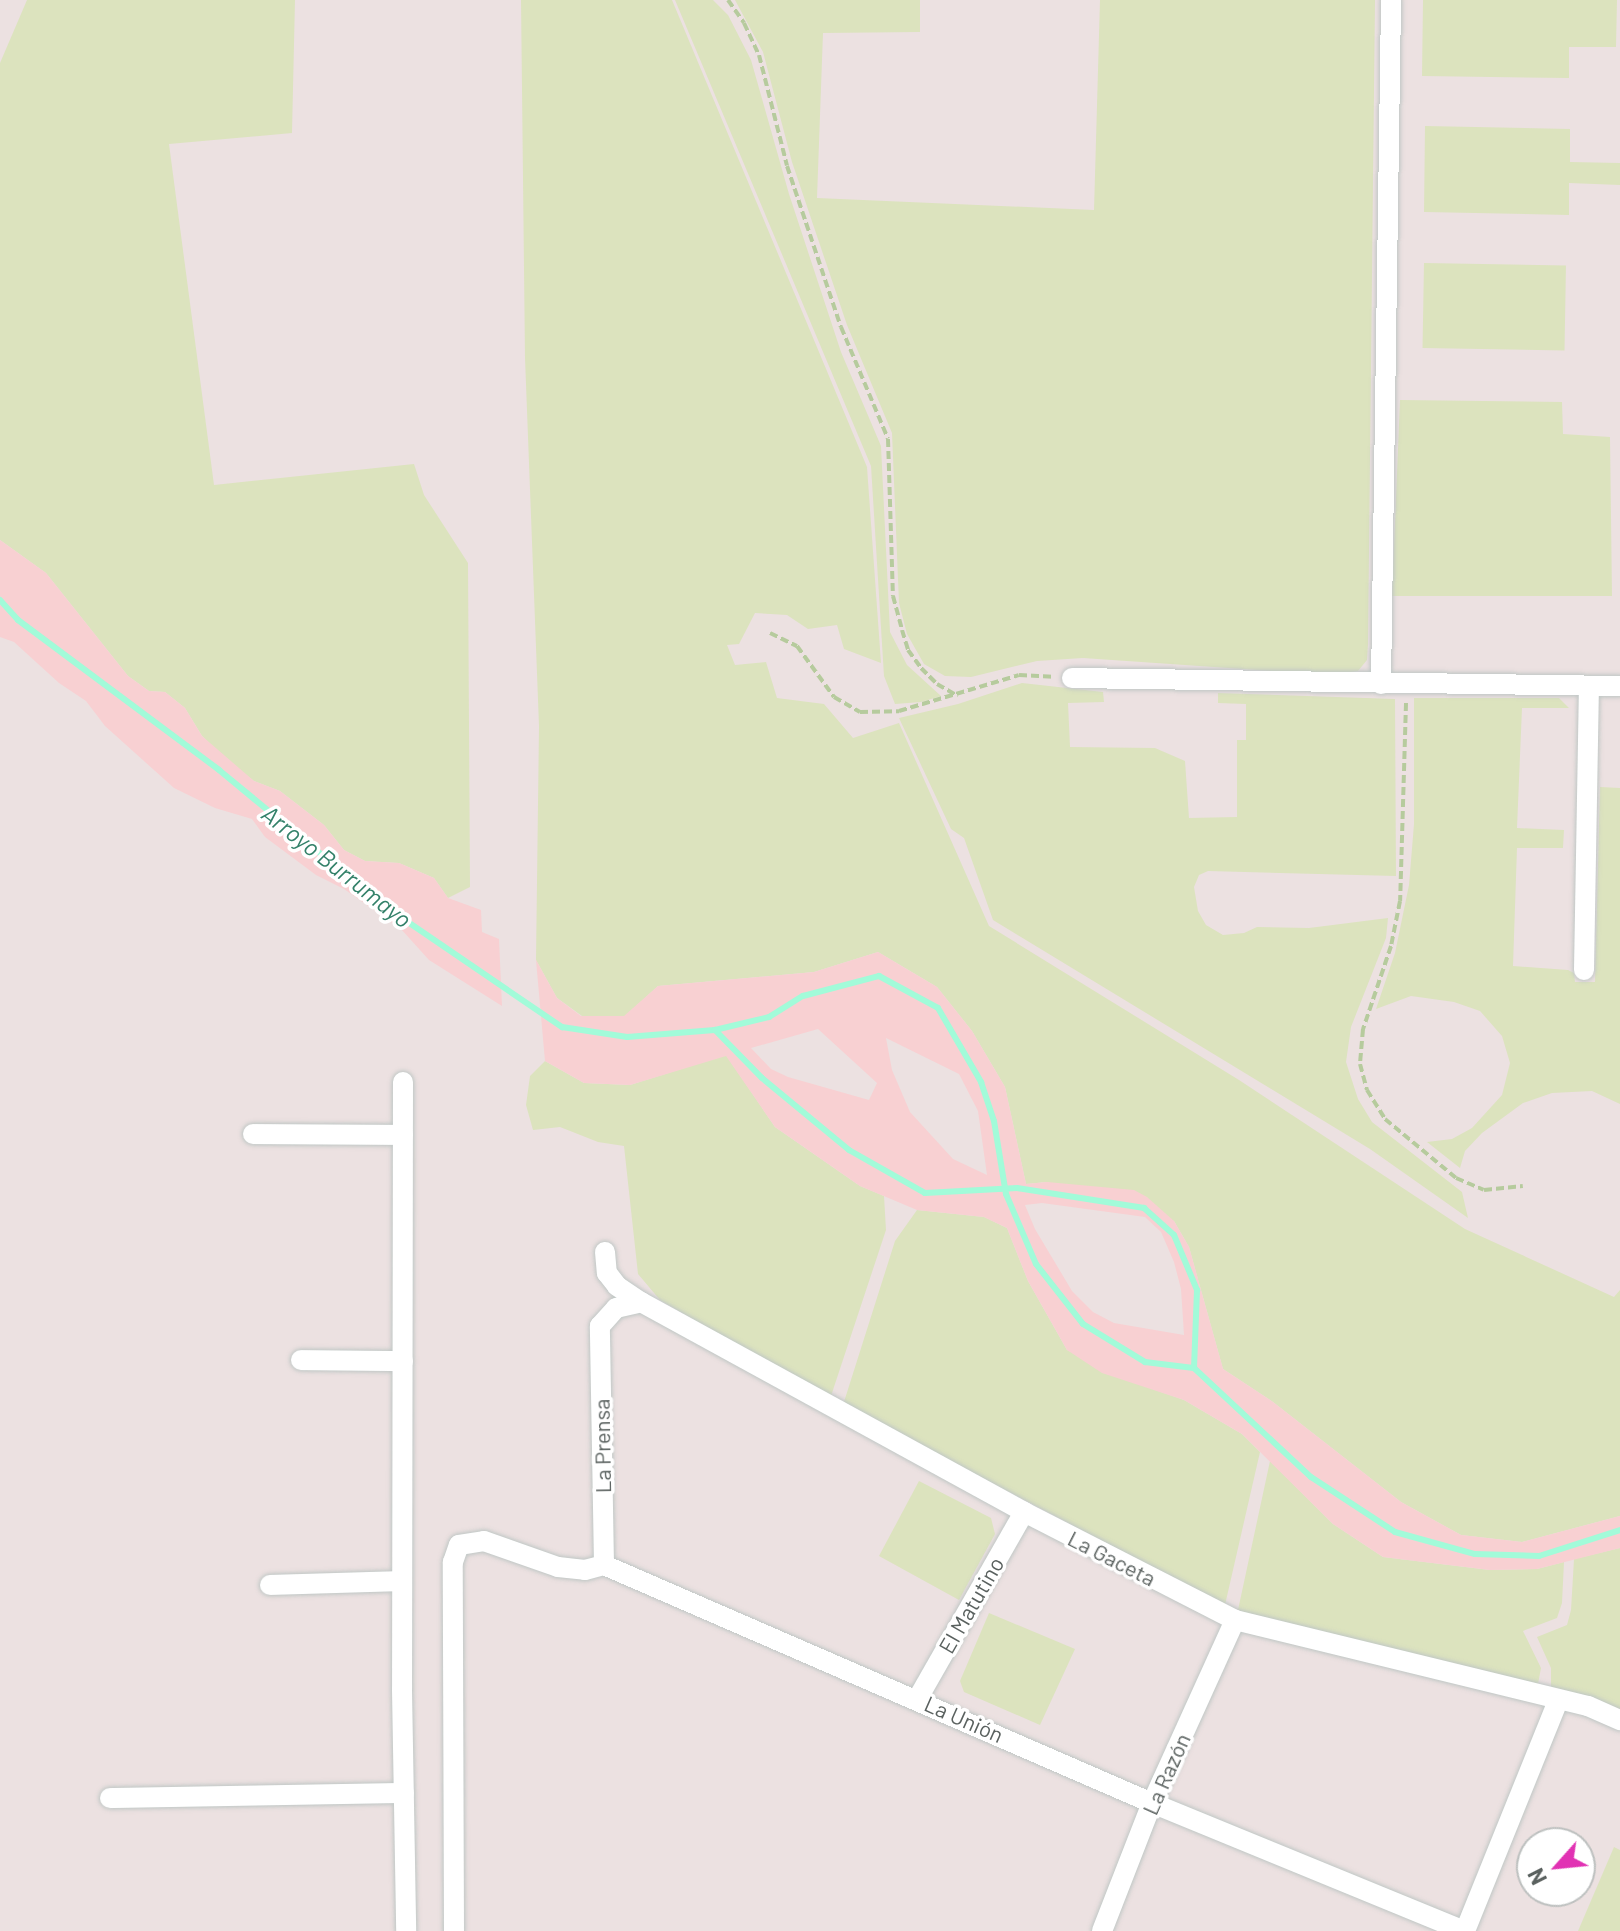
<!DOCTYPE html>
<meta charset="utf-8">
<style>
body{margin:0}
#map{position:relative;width:1620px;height:1931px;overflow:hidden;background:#ece1e1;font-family:Barlow,sans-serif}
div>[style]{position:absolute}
.green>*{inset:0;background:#dce3be;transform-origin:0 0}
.sand>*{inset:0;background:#f8d0d2}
.stream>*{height:6px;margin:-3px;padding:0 3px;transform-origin:3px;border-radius:3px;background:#a2fbd9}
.path>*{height:4px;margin-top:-2px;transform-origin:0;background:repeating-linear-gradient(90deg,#b6cb9d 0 8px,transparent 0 12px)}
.roads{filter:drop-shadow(0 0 2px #c0c7c5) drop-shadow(0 0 2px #c0c7c5)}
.street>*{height:20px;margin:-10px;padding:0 10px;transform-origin:10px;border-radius:10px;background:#fff}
span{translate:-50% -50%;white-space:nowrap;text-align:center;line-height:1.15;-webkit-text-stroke:7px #fff;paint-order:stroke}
.street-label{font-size:22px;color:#5a615f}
.water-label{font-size:24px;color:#338169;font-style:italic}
.north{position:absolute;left:1516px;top:1827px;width:80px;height:80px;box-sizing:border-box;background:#fff;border:2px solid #bdc0bf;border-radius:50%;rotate:243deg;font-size:22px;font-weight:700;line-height:32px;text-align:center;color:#5a615f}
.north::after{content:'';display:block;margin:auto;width:28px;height:36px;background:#e132b3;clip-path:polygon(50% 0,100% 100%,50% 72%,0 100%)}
</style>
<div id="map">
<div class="green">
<div style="clip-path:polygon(27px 0,295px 0,292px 133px,169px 144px,214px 485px,414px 464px,424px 495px,468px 563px,470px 887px,448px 898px,434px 878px,399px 863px,365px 861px,344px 850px,324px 825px,280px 791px,254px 781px,227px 760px,202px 736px,185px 708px,165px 692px,149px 691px,128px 676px,46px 573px,0 540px,0 63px)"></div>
<div style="clip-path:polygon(521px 0,672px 0,867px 467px,881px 663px,844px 649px,837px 625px,808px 629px,787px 615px,755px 613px,739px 644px,727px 645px,735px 665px,766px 662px,777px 698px,824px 704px,853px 738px,899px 723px,989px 926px,1239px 1080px,1465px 1229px,1614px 1297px,1620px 1290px,1620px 1516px,1522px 1542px,1461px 1535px,1401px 1502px,1273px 1402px,1223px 1369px,1189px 1247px,1174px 1221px,1047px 1182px,1026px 1184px,1005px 1087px,972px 1031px,937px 987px,878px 952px,814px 972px,658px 986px,625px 1016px,582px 1016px,557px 998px,536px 960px,539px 726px,525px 358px)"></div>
<div style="clip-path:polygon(675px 0,713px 0,728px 15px,751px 60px,789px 194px,841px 352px,881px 446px,890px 632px,907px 665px,941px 696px,921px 702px,895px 704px,884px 676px,871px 466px)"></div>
<div style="clip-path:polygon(735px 0,920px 0,920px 32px,823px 33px,817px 198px,1094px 210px,1100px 0,1375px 0,1368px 644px,1367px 660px,1358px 671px,1332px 675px,1083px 658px,1037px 661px,971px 677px,945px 676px,924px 664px,907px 634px,899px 603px,892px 433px,847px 325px,792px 162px,763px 52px)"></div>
<div style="clip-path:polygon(1423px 0,1617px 0,1616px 47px,1569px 47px,1569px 78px,1422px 76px)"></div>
<div style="clip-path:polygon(1425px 126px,1570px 129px,1570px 162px,1620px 163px,1620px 185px,1569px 183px,1569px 215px,1424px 212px)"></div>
<div style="left:1424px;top:263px;width:142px;height:85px;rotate:1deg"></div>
<div style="clip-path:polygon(1400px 400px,1562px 402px,1563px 434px,1610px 437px,1612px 596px,1392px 596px)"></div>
<div style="clip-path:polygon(1022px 683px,1103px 692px,1104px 702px,1068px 703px,1070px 747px,1155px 748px,1185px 761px,1189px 818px,1237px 817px,1237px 740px,1246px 740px,1246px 704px,1218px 703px,1218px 693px,1395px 699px,1396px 876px,1208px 871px,1199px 875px,1194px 887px,1198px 911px,1206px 925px,1223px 935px,1244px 933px,1257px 927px,1309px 928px,1388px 918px,1386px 938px,1351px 1027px,1346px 1062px,1358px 1099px,1372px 1122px,1462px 1192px,1468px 1218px,1370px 1149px,993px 920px,964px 838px,951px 829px,899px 718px,958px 704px)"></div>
<div style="clip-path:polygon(1414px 698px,1559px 698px,1569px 708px,1522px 708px,1517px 828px,1564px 830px,1563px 848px,1517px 848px,1513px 966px,1568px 970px,1574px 973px,1575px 982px,1595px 982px,1600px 787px,1620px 788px,1620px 1104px,1592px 1091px,1552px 1093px,1523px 1103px,1482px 1133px,1465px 1151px,1460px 1168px,1427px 1142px,1452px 1139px,1472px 1128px,1502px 1095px,1510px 1063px,1502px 1036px,1480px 1011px,1454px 1002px,1411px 996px,1376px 1009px,1395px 953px,1409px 885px,1414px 824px)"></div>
<div style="clip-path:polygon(726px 1055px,775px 1127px,860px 1186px,884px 1196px,886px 1230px,830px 1399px,660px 1300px,638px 1274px,624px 1146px,598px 1142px,560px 1127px,533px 1130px,526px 1105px,530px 1076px,545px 1061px,584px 1083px,630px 1085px)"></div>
<div style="clip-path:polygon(917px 1210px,984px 1217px,1007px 1228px,1028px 1281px,1067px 1350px,1144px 1386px,1184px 1400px,1242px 1434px,1260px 1452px,1225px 1605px,843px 1405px,895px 1241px)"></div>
<div style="clip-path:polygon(1270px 1461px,1333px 1524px,1383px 1557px,1490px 1570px,1537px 1569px,1564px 1562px,1562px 1603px,1557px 1618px,1523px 1631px,1541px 1668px,1538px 1684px,1278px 1625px,1238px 1610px)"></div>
<div style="clip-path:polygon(919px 1481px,991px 1518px,995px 1534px,959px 1600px,879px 1556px)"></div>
<div style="clip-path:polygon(1620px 1548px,1620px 1711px,1551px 1687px,1551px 1668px,1537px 1637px,1567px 1625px,1571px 1610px,1574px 1559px)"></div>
<div style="clip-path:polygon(989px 1613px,1075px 1649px,1040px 1725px,964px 1692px,960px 1681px)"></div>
<div style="clip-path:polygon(1614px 1847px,1620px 1850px,1620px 1931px,1578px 1931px)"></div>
</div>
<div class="sand">
<div style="clip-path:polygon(0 540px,46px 573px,128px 676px,149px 691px,165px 692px,185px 708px,202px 736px,254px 781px,280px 791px,324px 825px,344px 850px,365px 861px,399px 863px,434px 878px,448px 898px,481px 910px,482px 932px,499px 939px,502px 1006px,429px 960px,401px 929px,344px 889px,316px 875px,265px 837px,252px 819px,215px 808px,174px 788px,105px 726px,86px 701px,59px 683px,14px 642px,0 637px)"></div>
<div style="clip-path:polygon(evenodd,878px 952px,937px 987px,972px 1031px,1005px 1087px,1026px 1184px,1047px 1182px,1134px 1190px,1147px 1197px,1174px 1221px,1189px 1247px,1223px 1369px,1273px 1402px,1401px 1502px,1461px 1535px,1522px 1542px,1620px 1516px,1620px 1548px,1537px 1569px,1490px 1570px,1383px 1557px,1333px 1524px,1242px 1434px,1184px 1400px,1102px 1373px,1067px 1350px,1028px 1281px,1007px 1228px,984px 1217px,917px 1210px,860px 1186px,775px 1127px,726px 1056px,630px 1085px,584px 1083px,545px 1061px,536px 960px,557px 998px,581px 1016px,624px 1016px,658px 986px,814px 972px,878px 952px,818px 1029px,877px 1083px,869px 1100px,788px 1077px,771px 1069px,751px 1048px,818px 1029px,878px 952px,886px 1038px,959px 1074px,978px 1111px,987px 1175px,953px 1159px,910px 1112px,892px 1070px,886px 1038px,878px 952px,1042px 1203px,1145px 1217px,1161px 1232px,1174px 1262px,1181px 1289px,1184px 1335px,1114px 1323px,1093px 1312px,1072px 1291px,1035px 1229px,1025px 1205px,1042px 1203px)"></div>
</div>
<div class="stream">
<div style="left:0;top:600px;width:27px;rotate:48deg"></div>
<div style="left:18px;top:620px;width:251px;rotate:36.7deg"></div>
<div style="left:219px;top:770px;width:212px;rotate:39.5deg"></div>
<div style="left:383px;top:905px;width:217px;rotate:34.3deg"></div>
<div style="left:562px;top:1027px;width:66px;rotate:8.7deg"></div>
<div style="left:627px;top:1037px;width:88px;rotate:-4.5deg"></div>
<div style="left:715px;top:1030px;width:67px;rotate:45.6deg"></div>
<div style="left:762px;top:1078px;width:113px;rotate:39.6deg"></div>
<div style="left:849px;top:1150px;width:87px;rotate:29.5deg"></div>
<div style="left:925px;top:1193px;width:92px;rotate:-3.1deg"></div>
<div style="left:1017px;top:1188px;width:129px;rotate:8.9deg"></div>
<div style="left:1144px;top:1208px;width:40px;rotate:42deg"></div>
<div style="left:1174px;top:1235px;width:60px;rotate:67.3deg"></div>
<div style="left:1197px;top:1290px;width:78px;rotate:92.2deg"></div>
<div style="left:1194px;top:1368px;width:160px;rotate:43deg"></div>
<div style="left:1311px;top:1477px;width:100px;rotate:33.2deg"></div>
<div style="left:1395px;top:1532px;width:83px;rotate:15.4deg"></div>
<div style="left:1475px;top:1554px;width:64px;rotate:1.8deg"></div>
<div style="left:1539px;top:1556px;width:85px;rotate:-17.8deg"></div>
<div style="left:715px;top:1030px;width:56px;rotate:-13.5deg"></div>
<div style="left:769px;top:1017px;width:40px;rotate:-32deg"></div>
<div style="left:803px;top:996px;width:79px;rotate:-14.7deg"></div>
<div style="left:879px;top:976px;width:67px;rotate:28.5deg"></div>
<div style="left:938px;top:1008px;width:86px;rotate:59.8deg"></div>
<div style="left:981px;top:1082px;width:41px;rotate:71.6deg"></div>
<div style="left:994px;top:1121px;width:74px;rotate:80.7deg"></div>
<div style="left:1006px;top:1194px;width:76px;rotate:66.8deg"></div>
<div style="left:1036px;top:1264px;width:76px;rotate:51.9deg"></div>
<div style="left:1083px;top:1324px;width:73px;rotate:31.5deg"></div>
<div style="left:1145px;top:1362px;width:49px;rotate:7deg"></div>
</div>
<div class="path">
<div style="left:728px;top:0;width:28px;rotate:55deg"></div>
<div style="left:744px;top:23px;width:35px;rotate:65deg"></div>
<div style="left:759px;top:55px;width:114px;rotate:75.8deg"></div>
<div style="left:787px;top:166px;width:170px;rotate:71.5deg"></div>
<div style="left:841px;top:327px;width:121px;rotate:67.2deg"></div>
<div style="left:888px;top:439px;width:157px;rotate:88.2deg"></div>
<div style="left:893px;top:596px;width:35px;rotate:75deg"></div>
<div style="left:902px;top:630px;width:21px;rotate:73deg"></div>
<div style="left:908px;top:650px;width:22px;rotate:54deg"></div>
<div style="left:921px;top:668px;width:23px;rotate:45deg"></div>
<div style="left:937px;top:684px;width:24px;rotate:30deg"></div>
<div style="left:770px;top:633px;width:30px;rotate:26deg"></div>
<div style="left:797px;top:646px;width:63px;rotate:54deg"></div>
<div style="left:834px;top:697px;width:30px;rotate:30deg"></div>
<div style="left:860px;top:712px;width:39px;rotate:-1deg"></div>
<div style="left:899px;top:711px;width:125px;rotate:-16.7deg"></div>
<div style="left:1019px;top:675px;width:34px;rotate:3deg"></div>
<div style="left:1406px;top:703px;width:198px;rotate:91.7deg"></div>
<div style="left:1400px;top:901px;width:46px;rotate:101.3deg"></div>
<div style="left:1391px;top:946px;width:88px;rotate:108.6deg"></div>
<div style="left:1363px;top:1029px;width:35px;rotate:95deg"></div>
<div style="left:1360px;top:1064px;width:27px;rotate:75deg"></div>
<div style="left:1367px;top:1090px;width:34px;rotate:58deg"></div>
<div style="left:1385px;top:1119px;width:92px;rotate:39.7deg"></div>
<div style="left:1456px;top:1178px;width:30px;rotate:23deg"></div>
<div style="left:1484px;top:1190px;width:39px;rotate:-6deg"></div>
</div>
<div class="roads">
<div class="street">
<div style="left:1072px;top:678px;width:548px;rotate:0.84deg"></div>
<div style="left:1381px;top:684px;width:684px;rotate:-89.16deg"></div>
<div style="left:1584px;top:970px;width:284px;rotate:-89deg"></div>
<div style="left:403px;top:1082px;width:608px;rotate:90.09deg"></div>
<div style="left:402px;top:1690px;width:241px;rotate:89deg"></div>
<div style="left:253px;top:1134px;width:150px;rotate:0.4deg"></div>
<div style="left:605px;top:1252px;width:21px;rotate:85deg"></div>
<div style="left:607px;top:1273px;width:16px;rotate:52deg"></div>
<div style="left:617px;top:1286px;width:29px;rotate:34deg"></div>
<div style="left:641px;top:1302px;width:437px;rotate:28.7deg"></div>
<div style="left:1024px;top:1512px;width:237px;rotate:27.1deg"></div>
<div style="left:1235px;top:1620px;width:363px;rotate:13.7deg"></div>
<div style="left:1588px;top:1706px;width:35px;rotate:24deg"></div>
<div style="left:301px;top:1360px;width:102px;rotate:0.6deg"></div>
<div style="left:604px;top:1565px;width:239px;rotate:-91deg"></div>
<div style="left:600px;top:1326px;width:24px;rotate:-48deg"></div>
<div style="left:616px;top:1308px;width:26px;rotate:-13deg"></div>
<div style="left:270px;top:1585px;width:132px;rotate:-1.7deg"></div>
<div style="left:918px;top:1698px;width:214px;rotate:-60.3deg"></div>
<div style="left:110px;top:1798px;width:294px;rotate:-1deg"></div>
<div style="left:454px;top:1931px;width:369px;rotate:-90.2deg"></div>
<div style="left:453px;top:1562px;width:18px;rotate:-71deg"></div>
<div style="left:459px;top:1545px;width:25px;rotate:-9deg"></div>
<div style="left:484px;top:1541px;width:78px;rotate:19.4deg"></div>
<div style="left:558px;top:1567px;width:27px;rotate:6deg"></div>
<div style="left:585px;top:1570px;width:20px;rotate:-15deg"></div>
<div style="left:604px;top:1565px;width:597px;rotate:23.48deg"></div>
<div style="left:1152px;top:1803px;width:337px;rotate:22.3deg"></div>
<div style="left:1102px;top:1931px;width:137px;rotate:-68.7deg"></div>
<div style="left:1152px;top:1803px;width:201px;rotate:-65.6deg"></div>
<div style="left:1465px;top:1931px;width:248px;rotate:-68deg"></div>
</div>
</div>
<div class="street-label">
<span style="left:602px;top:1446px;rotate:-91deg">La Prensa</span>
<span style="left:1112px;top:1558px;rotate:27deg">La Gaceta</span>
<span style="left:971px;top:1605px;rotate:-60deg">El Matutino</span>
<span style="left:964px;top:1719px;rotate:24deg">La Unión</span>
<span style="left:1166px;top:1774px;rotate:-66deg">La Razón</span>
</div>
<div class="water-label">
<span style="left:337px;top:866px;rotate:38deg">Arroyo Burrumayo</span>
</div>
<div class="north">N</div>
</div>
